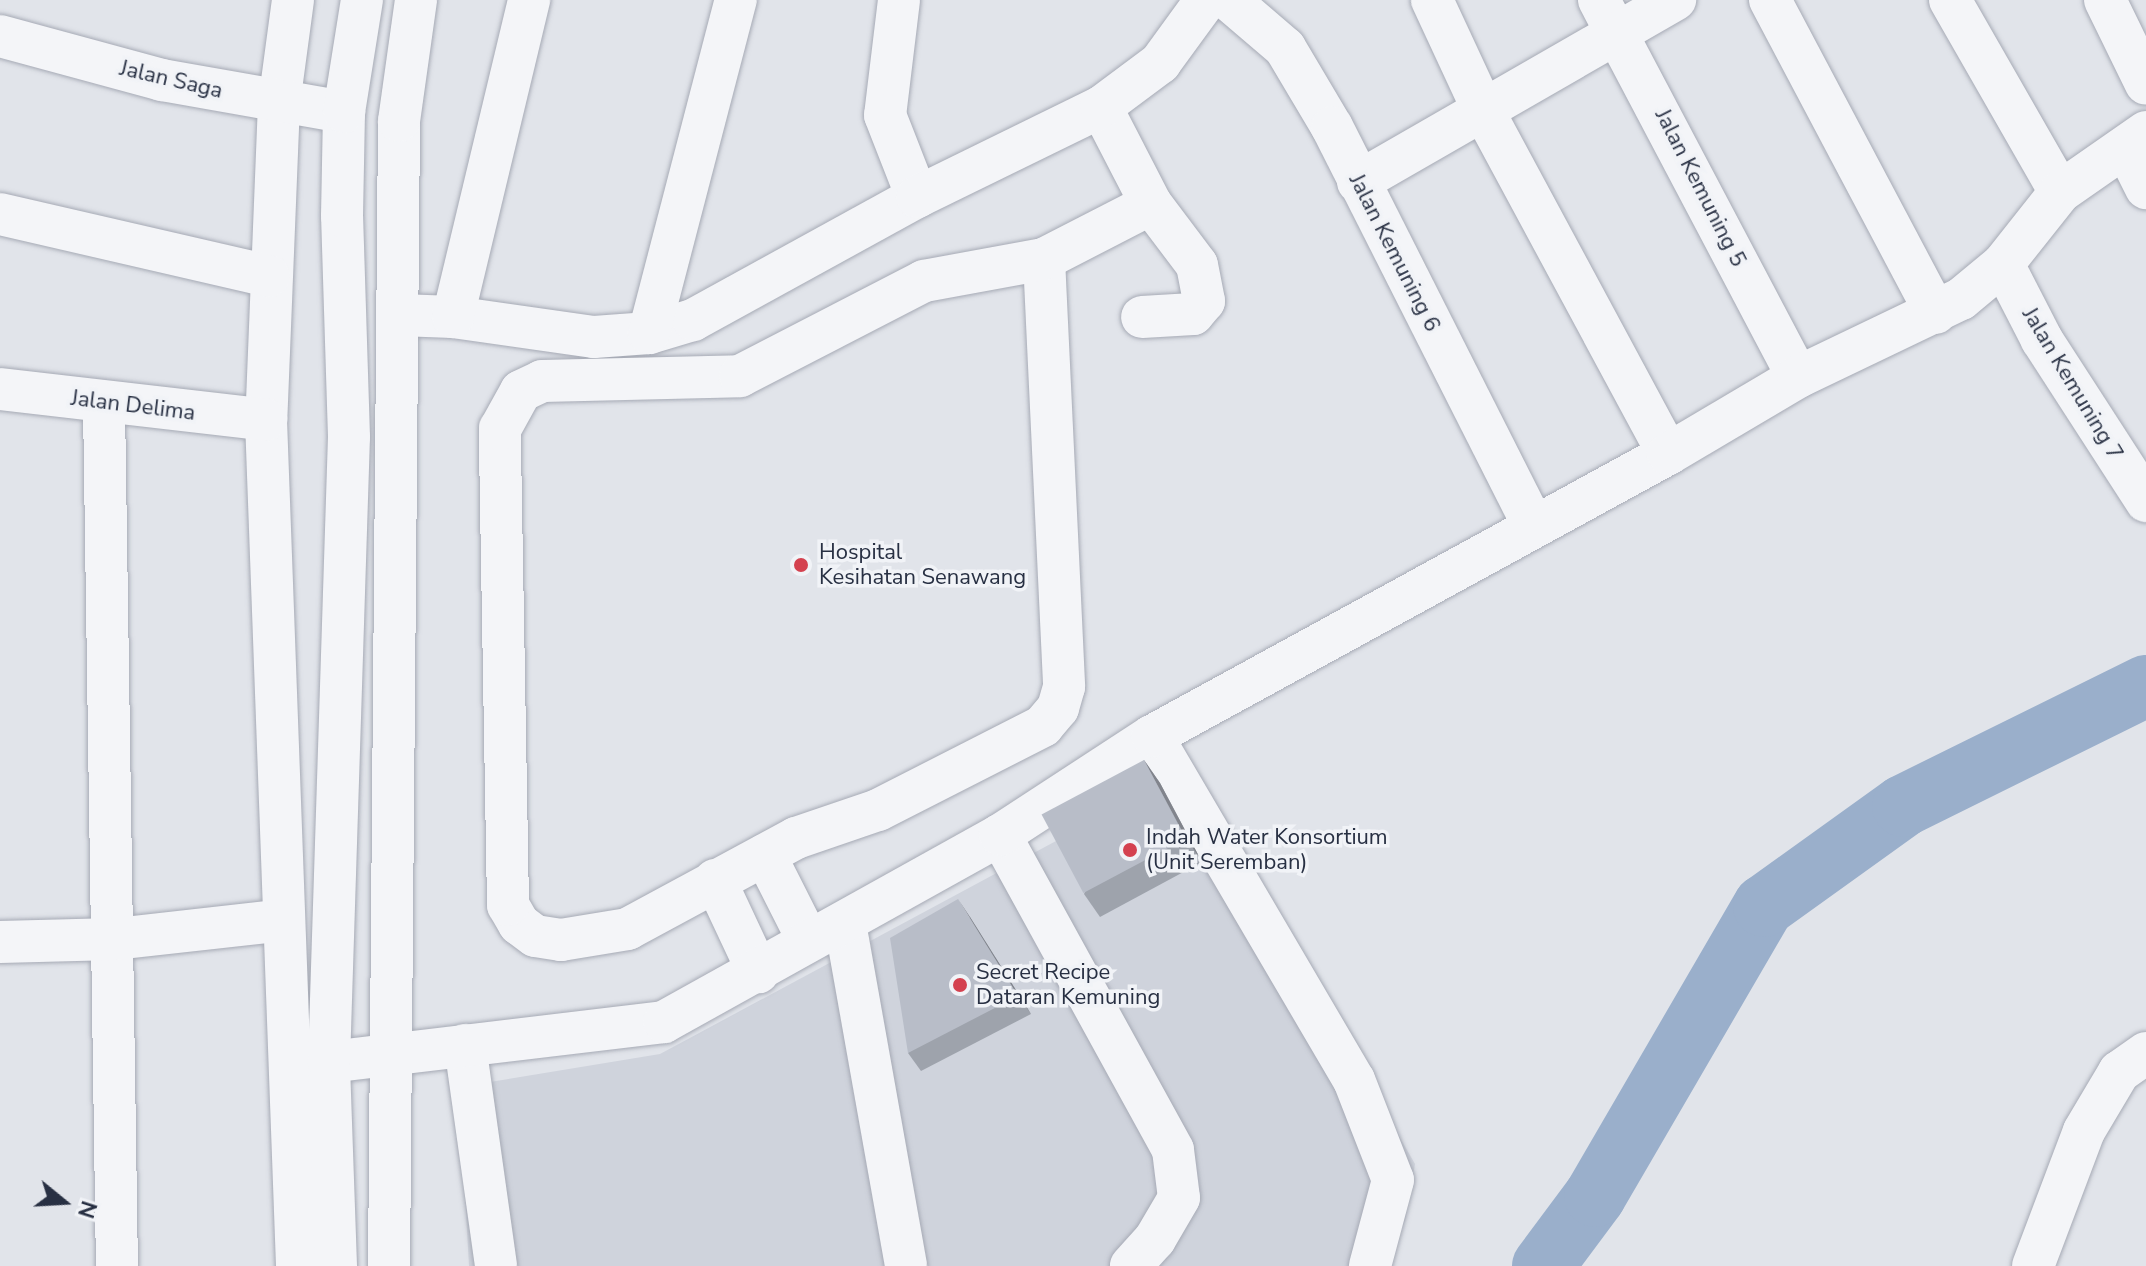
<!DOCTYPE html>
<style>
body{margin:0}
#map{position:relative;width:2146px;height:1266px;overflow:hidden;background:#e1e4ea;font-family:"Nunito Sans",sans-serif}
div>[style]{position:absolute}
.built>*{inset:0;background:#cfd3dc}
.river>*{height:62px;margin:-31px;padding:0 31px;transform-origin:31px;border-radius:31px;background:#9aafcb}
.roads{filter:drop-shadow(0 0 2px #a6aab5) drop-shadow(0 0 2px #a6aab5)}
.minor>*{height:42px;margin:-21px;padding:0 21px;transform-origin:21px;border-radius:21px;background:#f4f5f8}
.wall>*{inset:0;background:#9ea3ac}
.shaded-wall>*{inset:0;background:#81848c}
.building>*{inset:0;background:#b8bdc8;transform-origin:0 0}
.dots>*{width:22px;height:22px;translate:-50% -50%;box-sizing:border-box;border:4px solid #f1f3f7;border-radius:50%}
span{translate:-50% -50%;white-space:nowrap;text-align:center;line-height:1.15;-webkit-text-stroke:7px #f1f3f7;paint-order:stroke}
.street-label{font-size:22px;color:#283043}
.poi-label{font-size:22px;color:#283043}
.left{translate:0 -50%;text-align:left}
.north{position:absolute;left:24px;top:1162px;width:80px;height:80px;-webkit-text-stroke:6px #f1f3f7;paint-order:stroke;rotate:108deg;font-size:22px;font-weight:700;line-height:32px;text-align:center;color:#283043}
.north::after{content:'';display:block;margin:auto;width:28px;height:36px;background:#283043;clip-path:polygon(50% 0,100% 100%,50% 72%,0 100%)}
</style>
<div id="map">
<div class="built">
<div style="clip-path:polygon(1190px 769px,1415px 1164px,1405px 1221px,1382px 1266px,469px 1266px,459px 1087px,660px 1054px)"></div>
</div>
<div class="river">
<div style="left:1543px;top:1266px;width:87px;rotate:-53.4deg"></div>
<div style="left:1595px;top:1196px;width:336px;rotate:-59.8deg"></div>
<div style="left:1764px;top:906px;width:171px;rotate:-35.7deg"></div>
<div style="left:1903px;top:806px;width:271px;rotate:-26.3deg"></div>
</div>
<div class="roads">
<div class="minor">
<div style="left:293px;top:0;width:104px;rotate:97.7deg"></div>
<div style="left:279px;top:103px;width:317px;rotate:92.3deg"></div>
<div style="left:266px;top:420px;width:847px;rotate:87.9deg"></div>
<div style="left:899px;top:0;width:116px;rotate:96.9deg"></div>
<div style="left:885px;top:115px;width:88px;rotate:68.7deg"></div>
<div style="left:1229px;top:0;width:74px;rotate:40.6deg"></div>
<div style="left:1285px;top:48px;width:92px;rotate:59.3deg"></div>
<div style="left:1332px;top:127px;width:446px;rotate:63.2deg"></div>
<div style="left:1432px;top:0;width:123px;rotate:65.1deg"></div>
<div style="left:1484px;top:112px;width:388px;rotate:61.7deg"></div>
<div style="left:1599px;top:0;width:426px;rotate:62.2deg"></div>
<div style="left:1770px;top:0;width:354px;rotate:62.1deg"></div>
<div style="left:1950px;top:0;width:221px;rotate:60.2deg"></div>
<div style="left:2105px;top:0;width:93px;rotate:64deg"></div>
<div style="left:0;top:36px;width:168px;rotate:15.2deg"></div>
<div style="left:162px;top:80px;width:185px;rotate:10deg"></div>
<div style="left:1101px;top:107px;width:109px;rotate:62.7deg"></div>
<div style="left:1151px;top:204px;width:76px;rotate:53deg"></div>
<div style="left:1197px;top:265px;width:37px;rotate:79deg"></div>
<div style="left:1204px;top:301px;width:17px;rotate:130deg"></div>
<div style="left:1193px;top:314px;width:51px;rotate:176.6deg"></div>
<div style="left:2126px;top:148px;width:45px;rotate:63.4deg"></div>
<div style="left:1358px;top:182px;width:366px;rotate:-29.9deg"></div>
<div style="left:0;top:214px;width:276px;rotate:13deg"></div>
<div style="left:1044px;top:259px;width:428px;rotate:87.3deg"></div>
<div style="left:1064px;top:687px;width:22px;rotate:106deg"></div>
<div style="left:1058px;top:708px;width:23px;rotate:130deg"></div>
<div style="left:1043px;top:726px;width:185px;rotate:153deg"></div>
<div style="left:878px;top:810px;width:87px;rotate:161.1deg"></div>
<div style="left:796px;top:838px;width:191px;rotate:151.6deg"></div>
<div style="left:628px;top:929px;width:68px;rotate:170.7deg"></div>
<div style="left:561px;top:940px;width:26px;rotate:-171deg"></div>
<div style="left:535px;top:936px;width:20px;rotate:-143deg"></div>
<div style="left:519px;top:924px;width:22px;rotate:-120deg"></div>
<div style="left:508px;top:905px;width:476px;rotate:-91deg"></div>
<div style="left:500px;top:429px;width:43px;rotate:-61.1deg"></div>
<div style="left:521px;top:391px;width:23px;rotate:-25deg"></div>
<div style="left:542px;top:381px;width:198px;rotate:-1.4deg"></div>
<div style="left:740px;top:376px;width:207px;rotate:-27.3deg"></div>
<div style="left:924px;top:281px;width:122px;rotate:-10.4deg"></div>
<div style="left:1044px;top:259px;width:120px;rotate:-27.2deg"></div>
<div style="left:2003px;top:264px;width:85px;rotate:62.8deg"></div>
<div style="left:2042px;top:340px;width:192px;rotate:57.1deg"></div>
<div style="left:400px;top:315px;width:53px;rotate:2.2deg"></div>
<div style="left:453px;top:317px;width:142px;rotate:8.1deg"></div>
<div style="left:594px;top:337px;width:55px;rotate:-4.2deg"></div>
<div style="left:649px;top:333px;width:46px;rotate:-16.5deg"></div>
<div style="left:693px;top:320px;width:256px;rotate:-28.8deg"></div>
<div style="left:917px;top:197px;width:205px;rotate:-26.1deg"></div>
<div style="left:1101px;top:107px;width:74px;rotate:-36.7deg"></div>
<div style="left:1160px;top:63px;width:78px;rotate:-53.9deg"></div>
<div style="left:453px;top:317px;width:326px;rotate:-76.5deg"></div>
<div style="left:649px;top:333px;width:344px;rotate:-75.4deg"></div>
<div style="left:0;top:389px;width:268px;rotate:6.6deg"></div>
<div style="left:104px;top:404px;width:862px;rotate:89.14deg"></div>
<div style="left:1152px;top:736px;width:399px;rotate:59.6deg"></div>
<div style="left:1354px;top:1080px;width:107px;rotate:68.7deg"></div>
<div style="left:1393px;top:1180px;width:89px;rotate:105deg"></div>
<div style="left:1000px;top:835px;width:359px;rotate:61.2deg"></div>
<div style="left:1173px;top:1150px;width:48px;rotate:82.9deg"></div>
<div style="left:1179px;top:1198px;width:48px;rotate:120.3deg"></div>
<div style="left:1155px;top:1239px;width:36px;rotate:132deg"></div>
<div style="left:765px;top:855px;width:95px;rotate:63.2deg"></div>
<div style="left:715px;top:880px;width:102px;rotate:64.9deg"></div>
<div style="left:845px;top:923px;width:348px;rotate:79.9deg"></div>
<div style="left:0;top:942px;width:115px;rotate:-1.5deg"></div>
<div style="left:115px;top:939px;width:170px;rotate:-6.4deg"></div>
<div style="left:465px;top:1045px;width:223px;rotate:82deg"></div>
<div style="left:329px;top:1062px;width:337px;rotate:-6.8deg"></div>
<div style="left:664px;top:1022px;width:385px;rotate:-29.1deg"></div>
<div style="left:1000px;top:835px;width:181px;rotate:-33.1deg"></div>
<div style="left:1152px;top:736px;width:588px;rotate:-28.66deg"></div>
<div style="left:1668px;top:454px;width:151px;rotate:-30.6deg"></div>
<div style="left:1798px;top:377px;width:181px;rotate:-25.6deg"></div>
<div style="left:1961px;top:299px;width:55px;rotate:-39.8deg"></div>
<div style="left:2003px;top:264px;width:92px;rotate:-51.6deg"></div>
<div style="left:2060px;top:192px;width:105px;rotate:-34.9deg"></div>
<div style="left:336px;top:1266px;width:204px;rotate:-92deg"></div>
<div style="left:329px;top:1062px;width:625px;rotate:-88.17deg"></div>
<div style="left:349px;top:437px;width:221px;rotate:-91.8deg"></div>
<div style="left:342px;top:216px;width:104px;rotate:-88.9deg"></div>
<div style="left:344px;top:112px;width:113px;rotate:-80.9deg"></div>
<div style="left:389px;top:1266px;width:1145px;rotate:-89.5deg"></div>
<div style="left:399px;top:121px;width:122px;rotate:-82deg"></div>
<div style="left:2033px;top:1266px;width:144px;rotate:-69.3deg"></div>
<div style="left:2084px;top:1131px;width:69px;rotate:-59.3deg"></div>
<div style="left:2119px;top:1072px;width:33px;rotate:-35deg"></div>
</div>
</div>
<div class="wall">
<div style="clip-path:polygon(1144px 760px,1160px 783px,1202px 862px,1100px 917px,1084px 894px)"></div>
<div style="clip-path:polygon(970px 917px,1031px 1014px,921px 1071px,908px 1053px)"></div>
</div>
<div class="shaded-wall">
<div style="clip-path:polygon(1144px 760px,1160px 783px,1202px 862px,1186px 838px)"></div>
<div style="clip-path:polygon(958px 899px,970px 917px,1031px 1014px,1018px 996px)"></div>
</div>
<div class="building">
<div style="left:1144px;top:760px;width:89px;height:116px;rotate:62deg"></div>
<div style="clip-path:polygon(958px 899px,1018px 996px,908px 1053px,890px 938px)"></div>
</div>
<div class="dots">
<div style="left:801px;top:565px;background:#d4414f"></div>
<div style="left:1130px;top:850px;background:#d4414f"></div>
<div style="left:960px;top:985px;background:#d4414f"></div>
</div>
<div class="street-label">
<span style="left:171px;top:80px;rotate:13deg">Jalan Saga</span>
<span style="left:1700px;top:188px;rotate:63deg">Jalan Kemuning 5</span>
<span style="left:1394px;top:253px;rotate:63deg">Jalan Kemuning 6</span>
<span style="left:2072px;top:384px;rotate:59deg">Jalan Kemuning 7</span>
<span style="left:133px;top:406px;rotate:7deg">Jalan Delima</span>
</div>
<div class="poi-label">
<span class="left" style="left:819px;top:565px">Hospital<br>Kesihatan Senawang</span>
<span class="left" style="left:1146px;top:850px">Indah Water Konsortium<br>(Unit Seremban)</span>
<span class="left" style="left:976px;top:985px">Secret Recipe<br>Dataran Kemuning</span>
</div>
<div class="north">N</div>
</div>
